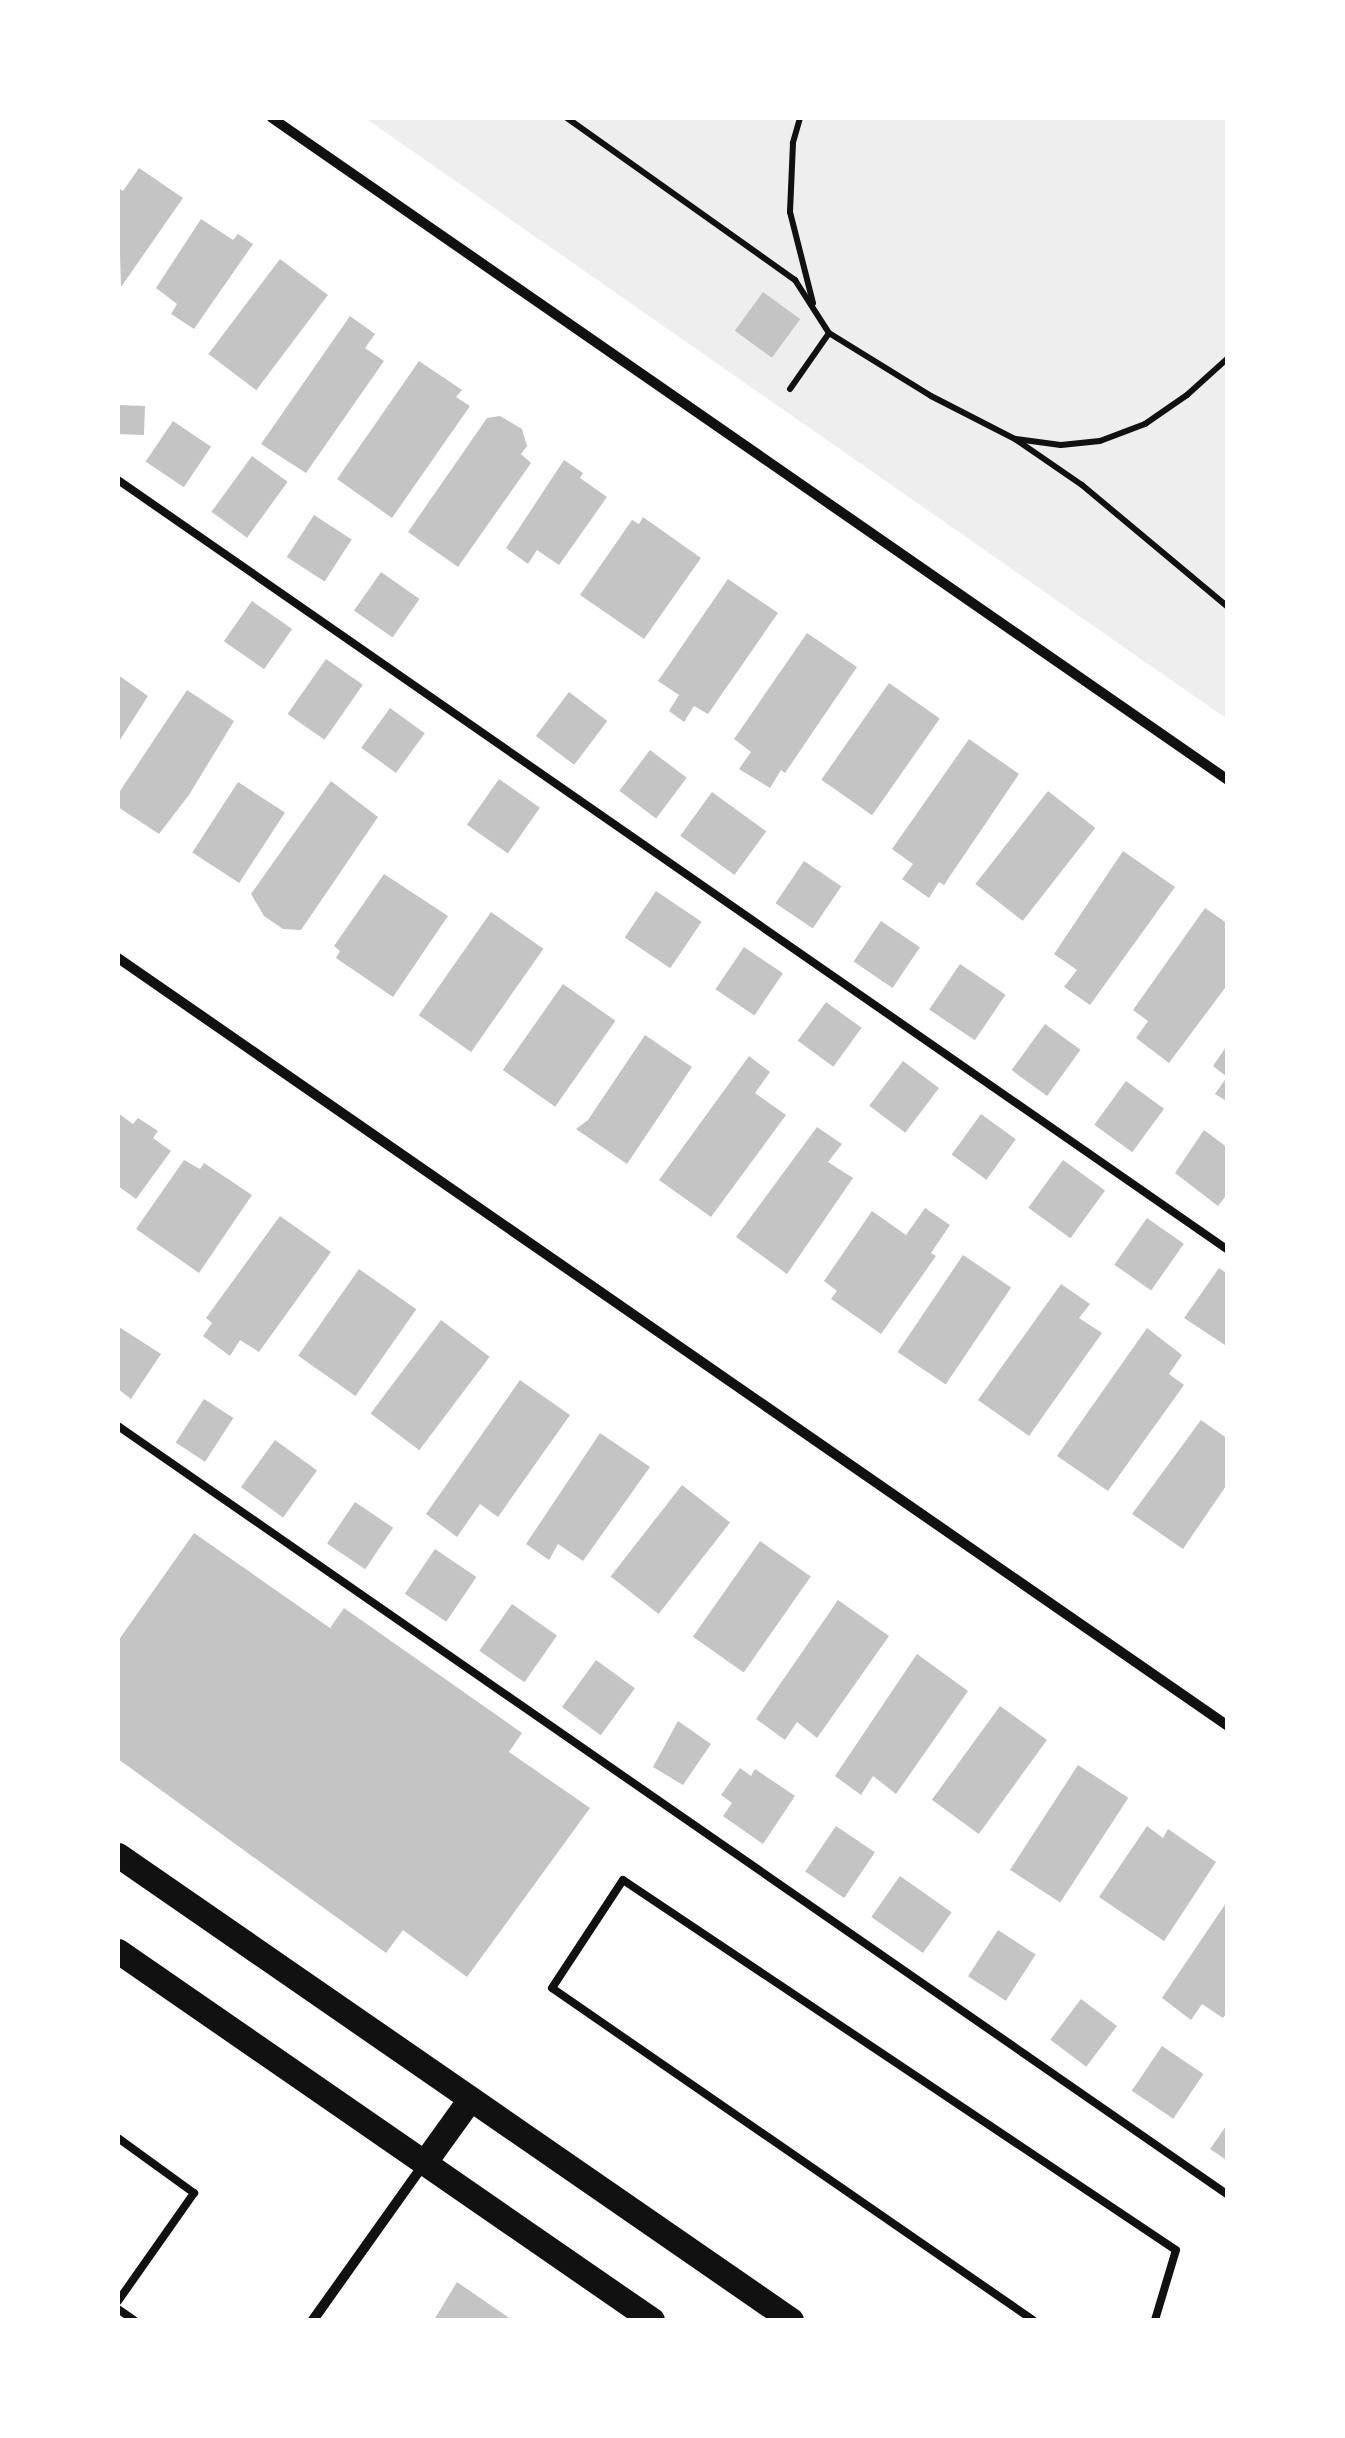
<!DOCTYPE html>
<style>
body{margin:0}
#map{position:relative;width:1345px;height:2438px;overflow:hidden;background:#fff;font-family:"Exo 2",sans-serif}
div>[style]{position:absolute}
.green>*{inset:0;background:#eee}
.building>*{inset:0;background:#c4c4c4;transform-origin:0 0}
.path>*{height:6px;margin:-3px;padding:0 3px;transform-origin:3px;border-radius:3px;background:#111}
.service>*{height:8px;margin:-4px;padding:0 4px;transform-origin:4px;border-radius:4px;background:#111}
.minor>*{height:10px;margin:-5px;padding:0 5px;transform-origin:5px;border-radius:5px;background:#111}
.primary>*{height:25px;margin:-12.5px;padding:0 12.5px;transform-origin:12.5px;border-radius:12.5px;background:#111}
span{translate:-50% -50%;white-space:nowrap;text-align:center;line-height:1.15;-webkit-text-stroke:10px #fff;paint-order:stroke}
.frame{position:absolute;inset:0;border:120px solid #fff;pointer-events:none}
</style>
<div id="map">
<div class="green">
<div style="clip-path:polygon(365px 118px,1227px 118px,1227px 719px)"></div>
</div>
<div class="building">
<div style="clip-path:polygon(139px 168px,183px 198px,121px 287px,118px 188px,123px 191px)"></div>
<div style="clip-path:polygon(201px 219px,233px 240px,238px 234px,253px 244px,194px 329px,171px 314px,177px 304px,156px 288px)"></div>
<div style="left:280px;top:259px;width:60px;height:119px;rotate:37deg"></div>
<div style="left:763px;top:292px;width:46px;height:48px;rotate:36deg"></div>
<div style="clip-path:polygon(350px 316px,375px 334px,365px 348px,384px 361px,306px 473px,261px 444px)"></div>
<div style="clip-path:polygon(419px 361px,462px 390px,456px 397px,470px 406px,392px 518px,337px 479px)"></div>
<div style="left:118px;top:405px;width:27px;height:29px;rotate:2deg"></div>
<div style="clip-path:polygon(500px 416px,522px 429px,527px 446px,521px 454px,531px 463px,458px 567px,408px 532px,487px 418px)"></div>
<div style="left:173px;top:421px;width:46px;height:49px;rotate:34deg"></div>
<div style="left:252px;top:456px;width:44px;height:69px;rotate:36deg"></div>
<div style="clip-path:polygon(564px 460px,583px 473px,580px 478px,607px 497px,559px 565px,537px 550px,528px 564px,506px 548px)"></div>
<div style="left:314px;top:515px;width:45px;height:50px;rotate:33deg"></div>
<div style="clip-path:polygon(643px 517px,701px 558px,644px 639px,580px 595px,632px 520px,639px 524px)"></div>
<div style="left:381px;top:572px;width:47px;height:47px;rotate:35deg"></div>
<div style="clip-path:polygon(728px 579px,778px 613px,708px 714px,694px 706px,684px 722px,669px 711px,679px 695px,658px 681px)"></div>
<div style="left:252px;top:601px;width:49px;height:49px;rotate:35deg"></div>
<div style="clip-path:polygon(807px 633px,857px 667px,785px 773px,781px 770px,770px 788px,739px 769px,751px 752px,734px 739px)"></div>
<div style="left:326px;top:659px;width:45px;height:67px;rotate:35deg"></div>
<div style="clip-path:polygon(118px 675px,148px 696px,118px 743px)"></div>
<div style="left:889px;top:683px;width:62px;height:118px;rotate:35deg"></div>
<div style="clip-path:polygon(187px 690px,234px 721px,189px 795px,159px 834px,118px 807px,118px 794px)"></div>
<div style="left:569px;top:692px;width:48px;height:55px;rotate:37deg"></div>
<div style="left:390px;top:708px;width:43px;height:49px;rotate:36deg"></div>
<div style="clip-path:polygon(969px 739px,1019px 774px,944px 885px,939px 882px,929px 898px,902px 879px,913px 864px,892px 849px)"></div>
<div style="left:650px;top:750px;width:46px;height:51px;rotate:37deg"></div>
<div style="left:499px;top:779px;width:50px;height:56px;rotate:35deg"></div>
<div style="clip-path:polygon(331px 781px,378px 817px,301px 930px,283px 929px,264px 916px,251px 894px)"></div>
<div style="left:238px;top:782px;width:56px;height:84px;rotate:33deg"></div>
<div style="left:1048px;top:791px;width:60px;height:118px;rotate:38deg"></div>
<div style="left:712px;top:792px;width:67px;height:54px;rotate:36deg"></div>
<div style="clip-path:polygon(1123px 851px,1175px 887px,1090px 1005px,1064px 987px,1077px 970px,1054px 954px)"></div>
<div style="left:804px;top:861px;width:45px;height:51px;rotate:34deg"></div>
<div style="clip-path:polygon(384px 874px,448px 916px,393px 997px,336px 958px,340px 951px,334px 946px)"></div>
<div style="left:656px;top:891px;width:55px;height:56px;rotate:34deg"></div>
<div style="clip-path:polygon(1205px 908px,1228px 924px,1228px 984px,1169px 1063px,1136px 1038px,1148px 1021px,1133px 1010px)"></div>
<div style="left:491px;top:912px;width:64px;height:126px;rotate:35deg"></div>
<div style="left:881px;top:921px;width:47px;height:49px;rotate:34deg"></div>
<div style="left:744px;top:947px;width:47px;height:51px;rotate:34deg"></div>
<div style="left:960px;top:964px;width:55px;height:55px;rotate:34deg"></div>
<div style="left:563px;top:984px;width:64px;height:105px;rotate:35deg"></div>
<div style="left:826px;top:1002px;width:44px;height:48px;rotate:36deg"></div>
<div style="left:1045px;top:1024px;width:44px;height:57px;rotate:36deg"></div>
<div style="clip-path:polygon(645px 1035px,692px 1067px,627px 1164px,576px 1129px,588px 1120px)"></div>
<div style="clip-path:polygon(1228px 1044px,1228px 1102px,1215px 1094px,1227px 1077px,1213px 1066px)"></div>
<div style="clip-path:polygon(749px 1056px,770px 1072px,755px 1093px,786px 1115px,711px 1217px,659px 1180px)"></div>
<div style="left:903px;top:1061px;width:45px;height:56px;rotate:37deg"></div>
<div style="left:1126px;top:1081px;width:47px;height:54px;rotate:36deg"></div>
<div style="clip-path:polygon(118px 1113px,133px 1124px,138px 1118px,158px 1131px,153px 1138px,171px 1151px,136px 1199px,118px 1186px)"></div>
<div style="left:981px;top:1114px;width:43px;height:50px;rotate:36deg"></div>
<div style="clip-path:polygon(817px 1127px,842px 1144px,828px 1162px,853px 1178px,787px 1274px,736px 1237px)"></div>
<div style="clip-path:polygon(1204px 1130px,1228px 1148px,1228px 1193px,1218px 1206px,1175px 1173px)"></div>
<div style="clip-path:polygon(184px 1160px,200px 1169px,204px 1163px,252px 1195px,199px 1273px,136px 1229px)"></div>
<div style="left:1063px;top:1160px;width:52px;height:59px;rotate:36deg"></div>
<div style="clip-path:polygon(925px 1208px,950px 1225px,931px 1253px,936px 1256px,881px 1334px,831px 1299px,837px 1291px,824px 1281px,872px 1211px,906px 1235px)"></div>
<div style="clip-path:polygon(280px 1216px,331px 1252px,259px 1352px,240px 1340px,230px 1356px,203px 1336px,212px 1323px,206px 1318px)"></div>
<div style="left:1147px;top:1218px;width:45px;height:57px;rotate:35deg"></div>
<div style="left:963px;top:1255px;width:58px;height:117px;rotate:34deg"></div>
<div style="clip-path:polygon(1219px 1268px,1228px 1274px,1228px 1347px,1184px 1318px)"></div>
<div style="left:359px;top:1269px;width:70px;height:106px;rotate:35deg"></div>
<div style="clip-path:polygon(1061px 1284px,1090px 1304px,1079px 1318px,1102px 1333px,1029px 1436px,978px 1400px)"></div>
<div style="left:441px;top:1320px;width:61px;height:117px;rotate:37deg"></div>
<div style="clip-path:polygon(119px 1327px,161px 1354px,131px 1399px,118px 1389px)"></div>
<div style="clip-path:polygon(1147px 1328px,1182px 1355px,1169px 1374px,1184px 1385px,1108px 1491px,1057px 1456px)"></div>
<div style="clip-path:polygon(520px 1380px,570px 1415px,498px 1517px,480px 1504px,457px 1537px,426px 1514px)"></div>
<div style="left:204px;top:1399px;width:35px;height:52px;rotate:33deg"></div>
<div style="clip-path:polygon(1201px 1420px,1228px 1439px,1228px 1483px,1183px 1549px,1132px 1514px)"></div>
<div style="clip-path:polygon(600px 1433px,650px 1467px,583px 1561px,558px 1544px,549px 1560px,526px 1544px)"></div>
<div style="left:275px;top:1440px;width:52px;height:58px;rotate:36deg"></div>
<div style="left:682px;top:1485px;width:61px;height:116px;rotate:38deg"></div>
<div style="left:355px;top:1502px;width:46px;height:50px;rotate:34deg"></div>
<div style="clip-path:polygon(194px 1533px,330px 1628px,344px 1608px,522px 1733px,509px 1752px,590px 1808px,467px 1977px,403px 1930px,386px 1953px,118px 1759px,118px 1641px)"></div>
<div style="left:760px;top:1541px;width:62px;height:117px;rotate:35deg"></div>
<div style="left:435px;top:1549px;width:50px;height:54px;rotate:34deg"></div>
<div style="clip-path:polygon(838px 1600px,889px 1636px,817px 1738px,797px 1722px,785px 1740px,756px 1719px)"></div>
<div style="left:512px;top:1604px;width:55px;height:57px;rotate:35deg"></div>
<div style="clip-path:polygon(917px 1654px,968px 1691px,896px 1794px,873px 1776px,861px 1795px,835px 1776px)"></div>
<div style="left:596px;top:1660px;width:48px;height:58px;rotate:36deg"></div>
<div style="left:1000px;top:1706px;width:58px;height:116px;rotate:36deg"></div>
<div style="clip-path:polygon(678px 1721px,711px 1744px,683px 1785px,653px 1767px)"></div>
<div style="left:1078px;top:1765px;width:60px;height:125px;rotate:33deg"></div>
<div style="clip-path:polygon(740px 1768px,751px 1776px,755px 1769px,795px 1796px,763px 1844px,723px 1816px,732px 1803px,721px 1795px)"></div>
<div style="left:836px;top:1826px;width:47px;height:55px;rotate:34deg"></div>
<div style="clip-path:polygon(1147px 1826px,1163px 1838px,1168px 1829px,1216px 1862px,1164px 1941px,1099px 1897px)"></div>
<div style="left:900px;top:1876px;width:63px;height:50px;rotate:35deg"></div>
<div style="clip-path:polygon(1228px 1900px,1228px 2011px,1223px 2018px,1202px 2004px,1191px 2020px,1162px 1998px)"></div>
<div style="left:998px;top:1930px;width:45px;height:55px;rotate:33deg"></div>
<div style="left:1081px;top:1999px;width:45px;height:51px;rotate:37deg"></div>
<div style="left:1162px;top:2046px;width:50px;height:54px;rotate:34deg"></div>
<div style="clip-path:polygon(1228px 2123px,1228px 2161px,1210px 2149px)"></div>
<div style="clip-path:polygon(457px 2282px,512px 2320px,434px 2320px)"></div>
</div>
<div class="path">
<div style="left:567px;top:118px;width:280px;rotate:35.4deg"></div>
<div style="left:795px;top:280px;width:63px;rotate:57.3deg"></div>
<div style="left:829px;top:333px;width:120px;rotate:31.7deg"></div>
<div style="left:931px;top:396px;width:94px;rotate:27.1deg"></div>
<div style="left:1015px;top:439px;width:81px;rotate:34.5deg"></div>
<div style="left:1082px;top:485px;width:190px;rotate:39.9deg"></div>
<div style="left:800px;top:118px;width:26px;rotate:106deg"></div>
<div style="left:793px;top:143px;width:69px;rotate:92.5deg"></div>
<div style="left:790px;top:212px;width:94px;rotate:75.8deg"></div>
<div style="left:790px;top:389px;width:68px;rotate:-55.1deg"></div>
<div style="left:1016px;top:439px;width:45px;rotate:7.6deg"></div>
<div style="left:1061px;top:445px;width:39px;rotate:-6deg"></div>
<div style="left:1100px;top:441px;width:48px;rotate:-20.7deg"></div>
<div style="left:1145px;top:424px;width:51px;rotate:-34.6deg"></div>
<div style="left:1187px;top:395px;width:55px;rotate:-42.1deg"></div>
</div>
<div class="service">
<div style="left:118px;top:480px;width:1351px;rotate:34.75deg"></div>
<div style="left:118px;top:1426px;width:1350px;rotate:34.71deg"></div>
<div style="left:118px;top:2138px;width:94px;rotate:35.9deg"></div>
<div style="left:194px;top:2193px;width:132px;rotate:125.1deg"></div>
<div style="left:118px;top:2309px;width:19px;rotate:35deg"></div>
<div style="left:1033px;top:2320px;width:584px;rotate:-145.39deg"></div>
<div style="left:552px;top:1988px;width:129px;rotate:-56.7deg"></div>
<div style="left:623px;top:1880px;width:665px;rotate:33.79deg"></div>
<div style="left:1176px;top:2250px;width:73px;rotate:106.7deg"></div>
</div>
<div class="minor">
<div style="left:272px;top:118px;width:1163px;rotate:34.7deg"></div>
<div style="left:118px;top:958px;width:1350px;rotate:34.68deg"></div>
<div style="left:313px;top:2320px;width:191px;rotate:-54.6deg"></div>
</div>
<div class="primary">
<div style="left:118px;top:1855px;width:818px;rotate:34.64deg"></div>
<div style="left:118px;top:1951px;width:649px;rotate:34.64deg"></div>
<div style="left:424px;top:2163px;width:79px;rotate:-54.3deg"></div>
</div>
<div class="frame"></div>
</div>
